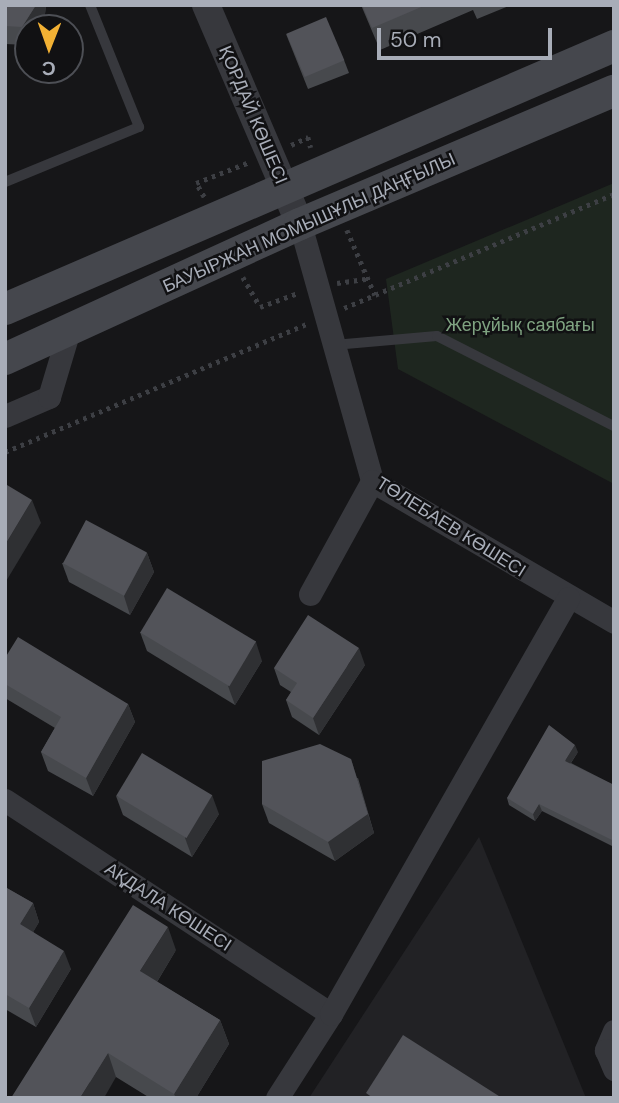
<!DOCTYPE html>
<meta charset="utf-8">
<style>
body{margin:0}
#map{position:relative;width:619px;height:1103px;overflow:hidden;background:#161618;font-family:"DM Sans",sans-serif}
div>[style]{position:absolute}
.built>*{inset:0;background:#222225}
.green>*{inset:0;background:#1e261f}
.path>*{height:4.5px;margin-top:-2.25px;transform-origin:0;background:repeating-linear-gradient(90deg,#3d3f44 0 3.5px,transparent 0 8.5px)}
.service>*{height:10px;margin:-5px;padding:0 5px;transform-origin:5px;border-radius:5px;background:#37383d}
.minor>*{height:23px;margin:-11.5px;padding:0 11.5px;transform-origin:11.5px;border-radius:11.5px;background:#37383d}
.tertiary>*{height:28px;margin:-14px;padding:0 14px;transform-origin:14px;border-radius:14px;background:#37383d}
.secondary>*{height:32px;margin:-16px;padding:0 16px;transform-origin:16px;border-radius:16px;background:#45474d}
.wall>*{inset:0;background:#47494d}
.shaded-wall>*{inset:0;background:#2f3033}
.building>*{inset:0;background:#525359;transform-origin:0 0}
span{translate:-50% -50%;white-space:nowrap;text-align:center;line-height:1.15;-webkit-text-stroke:5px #111113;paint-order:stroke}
.street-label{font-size:18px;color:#a8adb8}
.park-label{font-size:18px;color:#7fa381}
.frame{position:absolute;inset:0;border:7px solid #a8adb8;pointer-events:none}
.north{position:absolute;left:14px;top:14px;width:70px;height:70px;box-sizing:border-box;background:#111113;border:2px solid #4d4f55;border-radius:50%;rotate:181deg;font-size:19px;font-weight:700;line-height:28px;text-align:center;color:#a8adb8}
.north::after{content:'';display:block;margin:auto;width:24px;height:32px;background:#f2b134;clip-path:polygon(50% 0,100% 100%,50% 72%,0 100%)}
.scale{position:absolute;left:377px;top:28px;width:175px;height:32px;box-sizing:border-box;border:4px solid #a8adb8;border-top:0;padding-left:9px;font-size:21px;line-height:24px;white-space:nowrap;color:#a8adb8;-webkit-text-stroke:5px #111113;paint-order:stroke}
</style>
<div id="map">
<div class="built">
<div style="clip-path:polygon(479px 837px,586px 1098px,309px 1098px)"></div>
</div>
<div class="green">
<div style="clip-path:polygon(614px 183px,614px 484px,398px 369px,386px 279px)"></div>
</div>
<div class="path">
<div style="left:291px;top:145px;width:19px;rotate:-25deg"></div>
<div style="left:308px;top:137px;width:11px;rotate:75deg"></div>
<div style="left:204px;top:197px;width:16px;rotate:-120deg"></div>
<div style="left:196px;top:183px;width:55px;rotate:-21.4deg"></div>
<div style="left:347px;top:230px;width:71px;rotate:66.7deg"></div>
<div style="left:243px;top:277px;width:34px;rotate:60deg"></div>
<div style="left:260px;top:307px;width:40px;rotate:-20.2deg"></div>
<div style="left:337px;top:283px;width:30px;rotate:-8deg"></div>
<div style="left:344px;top:308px;width:293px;rotate:-22.9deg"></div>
<div style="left:5px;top:452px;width:328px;rotate:-23deg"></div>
</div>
<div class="service">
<div style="left:5px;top:182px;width:145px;rotate:-22.3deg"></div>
<div style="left:139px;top:127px;width:131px;rotate:-111.9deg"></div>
<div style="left:334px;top:345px;width:103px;rotate:-5deg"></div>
<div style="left:437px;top:336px;width:199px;rotate:27deg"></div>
</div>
<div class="minor">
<div style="left:300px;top:224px;width:267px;rotate:74.3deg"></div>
<div style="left:372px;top:481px;width:280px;rotate:30.2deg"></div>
<div style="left:5px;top:416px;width:48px;rotate:-23.4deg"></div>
<div style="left:49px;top:397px;width:70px;rotate:-73.4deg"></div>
<div style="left:310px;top:594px;width:129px;rotate:-61.2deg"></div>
<div style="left:5px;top:800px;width:390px;rotate:33.3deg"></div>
<div style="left:614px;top:1031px;width:21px;rotate:113deg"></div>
<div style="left:606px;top:1050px;width:21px;rotate:67deg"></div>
<div style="left:277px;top:1098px;width:100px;rotate:-57.3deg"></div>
<div style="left:331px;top:1014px;width:479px;rotate:-60.3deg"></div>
</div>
<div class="tertiary">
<div style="left:206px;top:5px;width:238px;rotate:66.8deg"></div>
</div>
<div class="secondary">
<div style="left:5px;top:309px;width:663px;rotate:-23.36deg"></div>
<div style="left:5px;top:359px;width:324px;rotate:-24.6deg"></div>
<div style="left:300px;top:224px;width:341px;rotate:-23deg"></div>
</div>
<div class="wall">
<div style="clip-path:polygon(5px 5px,46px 5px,44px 23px,40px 28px,28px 28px,28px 45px,5px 44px)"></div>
<div style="clip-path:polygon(361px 5px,511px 5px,477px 19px,473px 10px,380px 50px)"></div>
<div style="clip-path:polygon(286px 34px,344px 60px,349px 73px,308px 89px)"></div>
<div style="clip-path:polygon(147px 553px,154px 572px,130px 615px,69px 582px,62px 563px)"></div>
<div style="clip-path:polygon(140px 632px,262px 661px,235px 705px,147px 651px)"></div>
<div style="clip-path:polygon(5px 658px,128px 704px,135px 722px,93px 796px,48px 771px,41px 752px,55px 728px,5px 698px)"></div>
<div style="clip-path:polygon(365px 665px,319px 735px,292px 717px,286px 700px,291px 692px,280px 685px,274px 668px)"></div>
<div style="clip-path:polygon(578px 752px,571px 763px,614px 785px,614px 847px,542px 811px,535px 821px,509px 805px,507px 798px)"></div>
<div style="clip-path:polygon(358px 778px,374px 833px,335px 861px,269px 823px,262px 804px)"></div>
<div style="clip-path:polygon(116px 796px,219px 814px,192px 857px,123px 815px)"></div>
<div style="clip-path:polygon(5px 887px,33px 903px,39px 922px,33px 932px,71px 969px,36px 1027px,5px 1009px)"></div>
<div style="clip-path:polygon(176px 950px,157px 982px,220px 1020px,229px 1044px,196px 1098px,150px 1098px,116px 1077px,11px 1098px)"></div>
</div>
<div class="shaded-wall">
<div style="clip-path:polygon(36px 5px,46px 5px,44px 23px,40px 28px,28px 28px,28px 42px,22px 27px)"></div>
<div style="clip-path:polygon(32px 500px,41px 523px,5px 583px,5px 545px)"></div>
<div style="clip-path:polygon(147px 553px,154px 572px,130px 615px,124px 596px)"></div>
<div style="clip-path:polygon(256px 642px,262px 661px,235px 705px,228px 686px)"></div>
<div style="clip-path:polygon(359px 648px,365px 665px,319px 735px,313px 718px)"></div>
<div style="clip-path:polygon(128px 704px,135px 722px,93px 796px,86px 778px)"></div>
<div style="clip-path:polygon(575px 745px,578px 752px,568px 767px,565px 761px)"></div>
<div style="clip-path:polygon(351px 759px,374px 833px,335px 861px,328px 842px)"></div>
<div style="clip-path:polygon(212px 795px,219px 814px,192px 857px,185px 838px)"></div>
<div style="clip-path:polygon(539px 804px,542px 811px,535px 821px,533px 814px)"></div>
<div style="clip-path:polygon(33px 903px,39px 922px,27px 943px,20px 924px)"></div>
<div style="clip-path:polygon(168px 927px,176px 950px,149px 995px,140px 971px)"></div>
<div style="clip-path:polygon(64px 951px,71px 969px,36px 1027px,29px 1008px)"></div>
<div style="clip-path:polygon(220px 1020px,229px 1044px,196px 1098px,176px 1098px,174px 1094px)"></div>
<div style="clip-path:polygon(108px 1053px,116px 1077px,104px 1098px,80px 1098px)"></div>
</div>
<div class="building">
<div style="clip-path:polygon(5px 5px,36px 5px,22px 27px,5px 26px)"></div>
<div style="clip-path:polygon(362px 5px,426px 5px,372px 28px)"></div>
<div style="left:326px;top:17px;width:47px;height:43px;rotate:67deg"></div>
<div style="clip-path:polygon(7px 485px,32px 500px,5px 545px,5px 486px)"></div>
<div style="left:86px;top:520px;width:69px;height:49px;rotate:28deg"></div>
<div style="left:167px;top:588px;width:104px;height:52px;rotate:31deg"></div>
<div style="clip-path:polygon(308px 615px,359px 648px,313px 718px,286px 700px,297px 683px,274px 668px)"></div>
<div style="clip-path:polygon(18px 637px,128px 704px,86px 778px,41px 752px,61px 717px,5px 684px,5px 658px)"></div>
<div style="clip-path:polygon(549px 725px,575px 745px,565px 761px,614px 785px,614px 841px,539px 804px,533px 814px,507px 798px)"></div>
<div style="clip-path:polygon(320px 744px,351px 759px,368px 814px,328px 842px,262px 804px,262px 761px)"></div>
<div style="left:142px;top:753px;width:82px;height:50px;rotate:31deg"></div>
<div style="clip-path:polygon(5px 887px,33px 903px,20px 924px,64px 951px,29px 1008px,5px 994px)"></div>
<div style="clip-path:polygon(133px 905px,168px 927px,140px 971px,220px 1020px,174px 1094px,108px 1053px,80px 1098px,11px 1098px)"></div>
<div style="clip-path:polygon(403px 1035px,502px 1098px,373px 1098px,366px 1093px)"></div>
</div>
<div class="street-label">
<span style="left:253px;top:115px;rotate:67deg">ҚОРДАЙ КӨШЕСІ</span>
<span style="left:309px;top:223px;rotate:-24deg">БАУЫРЖАН МОМЫШҰЛЫ ДАҢҒЫЛЫ</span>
<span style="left:451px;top:527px;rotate:32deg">ТӨЛЕБАЕВ КӨШЕСІ</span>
<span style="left:168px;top:907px;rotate:33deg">АҚДАЛА КӨШЕСІ</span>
</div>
<div class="park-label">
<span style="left:520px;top:325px">Жерұйық саябағы</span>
</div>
<div class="frame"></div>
<div class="north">С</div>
<div class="scale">50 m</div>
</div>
